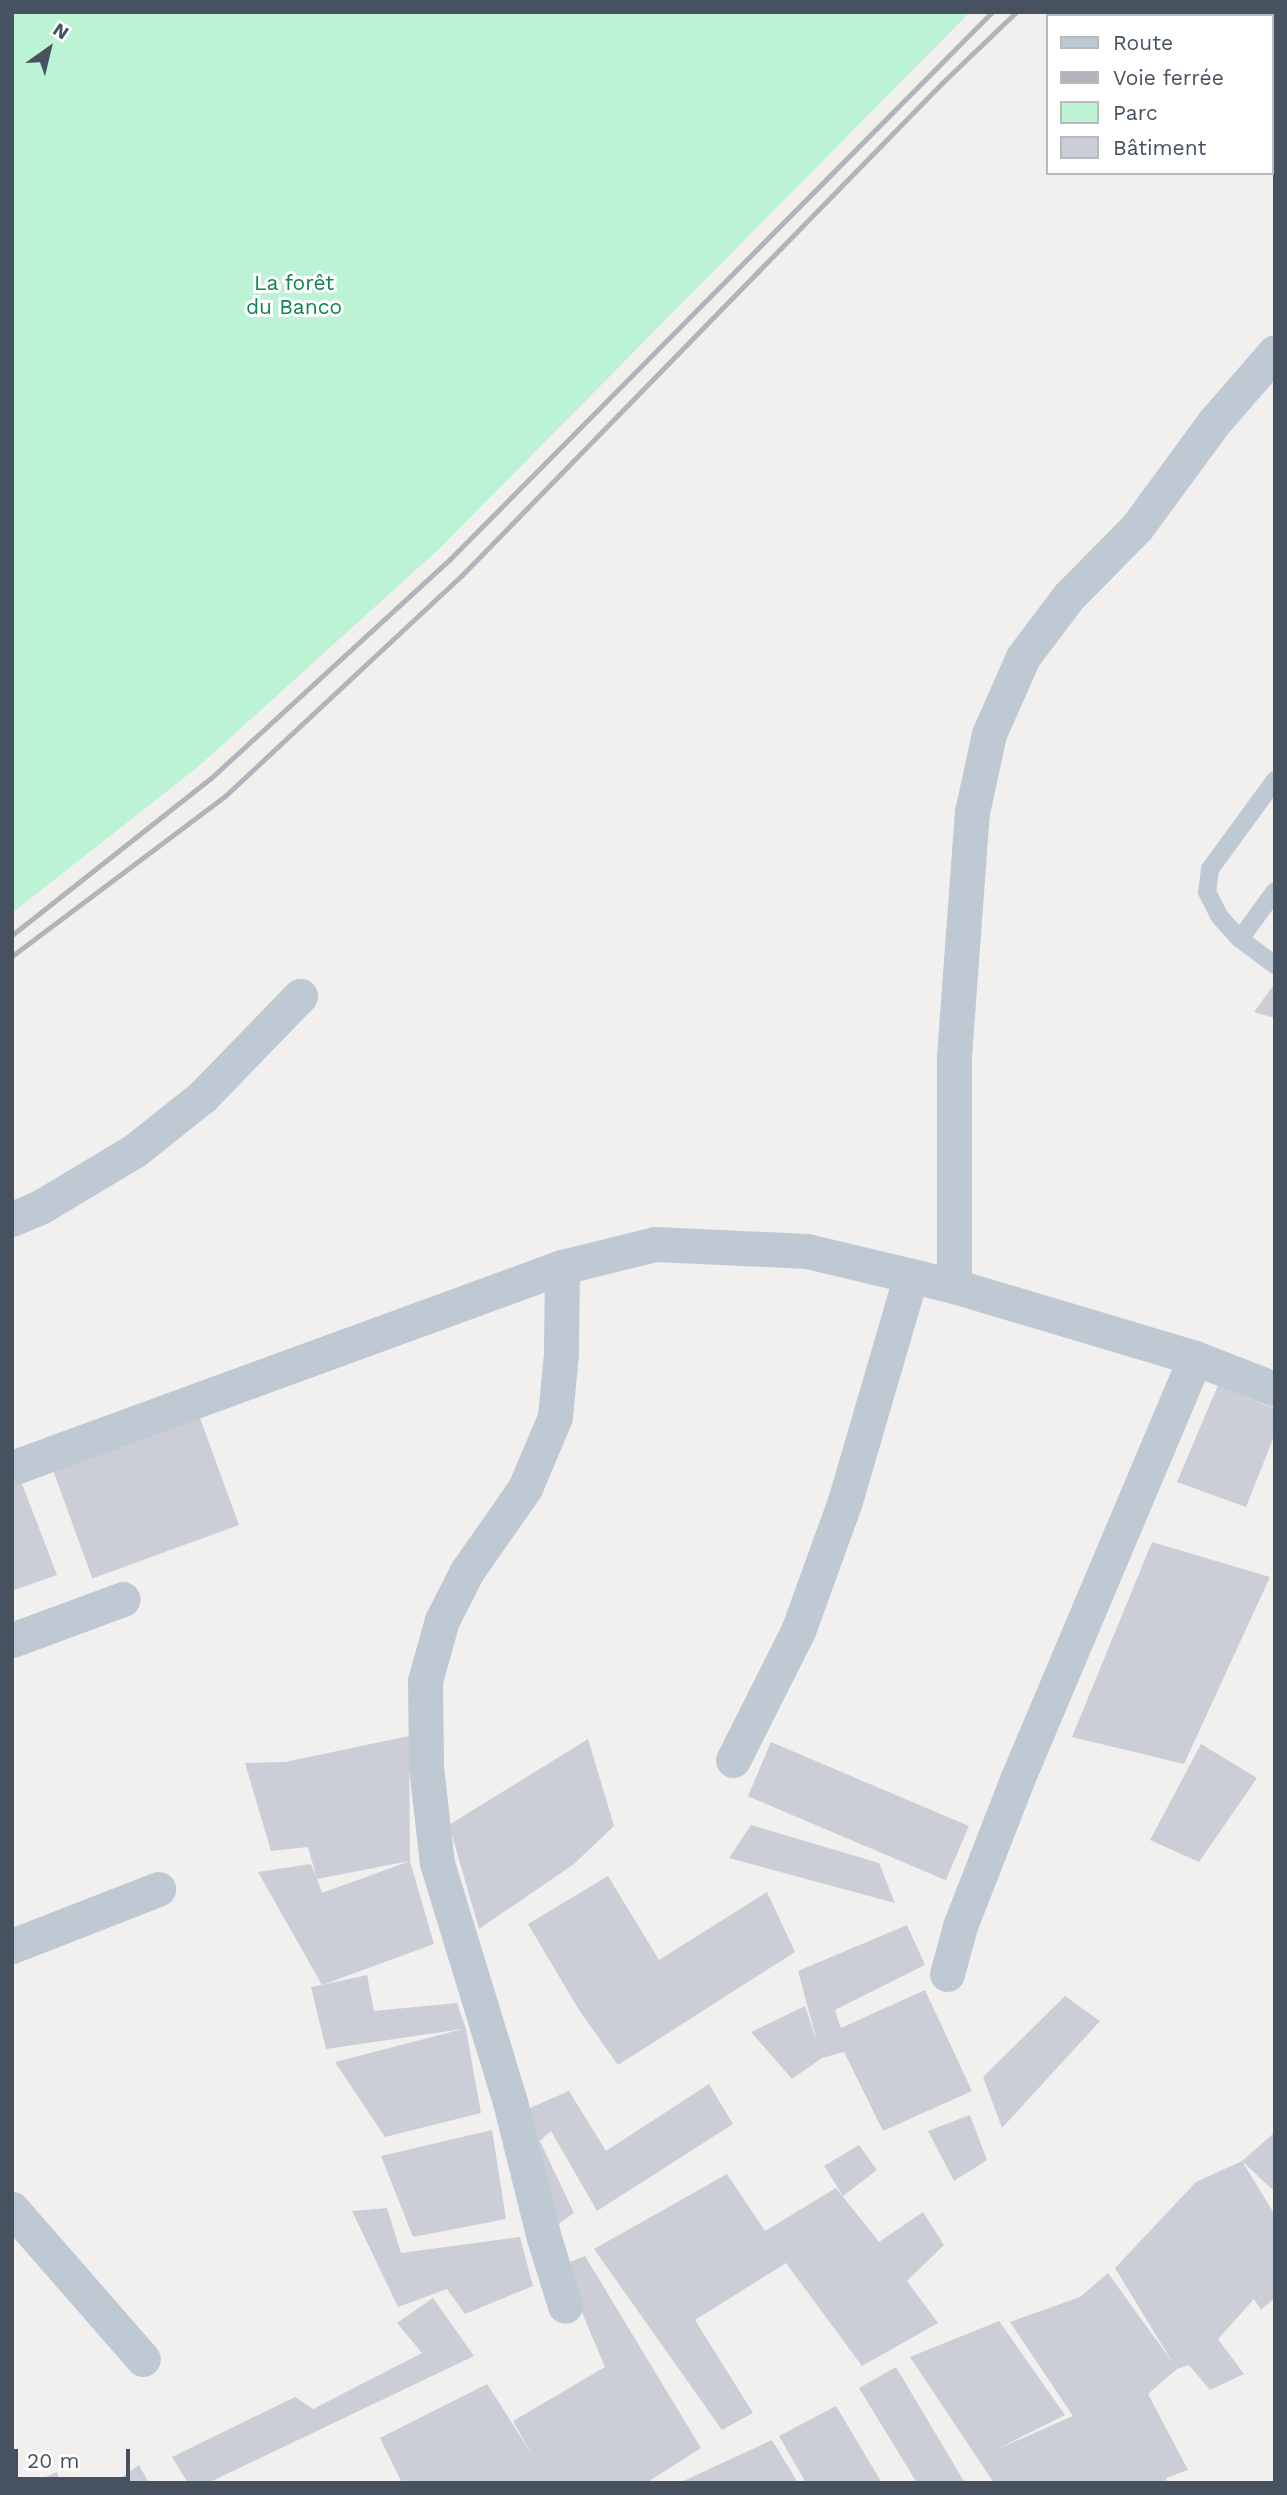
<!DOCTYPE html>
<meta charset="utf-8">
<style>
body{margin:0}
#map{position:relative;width:1287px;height:2495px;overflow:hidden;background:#f2f0ef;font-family:"Work Sans",sans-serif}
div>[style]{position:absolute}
.green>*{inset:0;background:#bbf3d4}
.building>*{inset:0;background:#cbced6;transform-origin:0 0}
.lane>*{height:18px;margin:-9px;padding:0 9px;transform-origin:9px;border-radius:9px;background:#bfc9d3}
.street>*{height:35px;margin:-17.5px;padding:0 17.5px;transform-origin:17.5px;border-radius:17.5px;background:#bfc9d3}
.rail>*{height:5px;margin:-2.5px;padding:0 2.5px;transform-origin:2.5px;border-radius:2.5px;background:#b1b4bb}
span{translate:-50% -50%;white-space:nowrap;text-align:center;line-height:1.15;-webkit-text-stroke:6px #fff;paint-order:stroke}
.park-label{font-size:21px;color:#0f8250}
.frame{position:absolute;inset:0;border:14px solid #46525f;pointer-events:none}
.legend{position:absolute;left:1046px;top:14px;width:228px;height:161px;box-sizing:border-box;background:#fff;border:2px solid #b5babf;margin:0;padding:9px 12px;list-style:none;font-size:21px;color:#46525f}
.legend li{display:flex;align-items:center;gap:14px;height:35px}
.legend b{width:35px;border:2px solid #b5babf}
.north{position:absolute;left:14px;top:14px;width:70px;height:70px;-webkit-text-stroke:5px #fff;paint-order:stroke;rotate:34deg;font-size:19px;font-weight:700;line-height:28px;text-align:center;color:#46525f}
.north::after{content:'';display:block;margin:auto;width:24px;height:32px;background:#46525f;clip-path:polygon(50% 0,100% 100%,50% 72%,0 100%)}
.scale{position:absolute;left:14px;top:2449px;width:116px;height:32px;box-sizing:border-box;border:4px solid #46525f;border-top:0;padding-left:9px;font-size:21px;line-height:24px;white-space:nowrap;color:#46525f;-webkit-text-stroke:5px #fff;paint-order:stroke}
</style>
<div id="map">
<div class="green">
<div style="clip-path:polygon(12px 12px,970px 12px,439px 549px,199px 766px,12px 913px)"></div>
</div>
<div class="building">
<div style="clip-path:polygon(1275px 983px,1275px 1018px,1254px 1012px)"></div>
<div style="clip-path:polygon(1218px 1385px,1275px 1409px,1275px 1434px,1246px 1507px,1177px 1482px)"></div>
<div style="left:200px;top:1418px;width:114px;height:156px;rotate:70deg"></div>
<div style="clip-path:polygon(21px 1481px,57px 1575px,12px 1591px,12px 1484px)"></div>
<div style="clip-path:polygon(1152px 1542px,1270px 1577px,1184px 1764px,1072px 1737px)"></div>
<div style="clip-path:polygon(evenodd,409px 1736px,410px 1861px,434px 1944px,322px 1985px,367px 1975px,374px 2011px,457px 2003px,466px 2029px,481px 2113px,385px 2137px,335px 2062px,463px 2029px,326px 2049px,311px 1987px,322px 1985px,258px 1872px,311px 1864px,317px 1879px,308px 1847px,271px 1851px,245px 1763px,285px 1762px,409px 1736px,410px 1861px,322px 1893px,317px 1879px,410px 1861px)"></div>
<div style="clip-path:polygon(588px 1739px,614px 1826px,574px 1864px,479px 1929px,449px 1825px)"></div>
<div style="left:771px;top:1742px;width:215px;height:59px;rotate:23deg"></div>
<div style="clip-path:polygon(1201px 1744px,1257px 1778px,1199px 1862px,1150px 1840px)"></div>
<div style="clip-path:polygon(751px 1825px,879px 1863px,895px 1903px,729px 1858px)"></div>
<div style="clip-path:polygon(608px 1876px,659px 1960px,767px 1892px,795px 1952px,618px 2065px,579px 2010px,528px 1924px)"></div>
<div style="clip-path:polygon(907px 1925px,925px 1965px,835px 2010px,841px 2028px,925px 1990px,972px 2091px,883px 2131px,844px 2052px,822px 2058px,792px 2079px,751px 2032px,805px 2006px,818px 2045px,798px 1971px)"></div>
<div style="clip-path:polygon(1065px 1996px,1100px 2021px,1002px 2128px,983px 2077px)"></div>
<div style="clip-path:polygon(709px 2084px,733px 2124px,597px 2211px,551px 2131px,540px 2141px,574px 2213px,554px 2227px,525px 2110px,569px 2091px,606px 2151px)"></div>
<div style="clip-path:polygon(970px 2115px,987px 2160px,954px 2181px,928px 2131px)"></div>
<div style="clip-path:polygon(492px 2130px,506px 2219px,413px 2237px,381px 2156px)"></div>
<div style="clip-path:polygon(1275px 2132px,1275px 2192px,1242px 2161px)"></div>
<div style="clip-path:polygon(859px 2145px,877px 2170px,843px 2196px,824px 2166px)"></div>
<div style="clip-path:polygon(1242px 2161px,1275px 2215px,1275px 2298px,1261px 2310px,1254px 2299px,1218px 2339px,1244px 2374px,1210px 2390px,1189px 2365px,1177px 2369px,1148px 2394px,1188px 2470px,1166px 2478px,1168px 2483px,994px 2483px,910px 2357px,999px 2321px,1065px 2415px,993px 2451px,1073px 2416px,1010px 2322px,1080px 2297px,1108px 2273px,1173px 2363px,1115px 2268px,1196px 2182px)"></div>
<div style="clip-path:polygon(727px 2174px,765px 2231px,836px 2188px,879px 2242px,923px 2212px,944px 2245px,907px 2281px,938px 2323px,862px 2366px,786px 2263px,695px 2320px,753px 2413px,722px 2430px,594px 2249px)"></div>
<div style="clip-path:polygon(387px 2208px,401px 2253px,520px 2237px,533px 2286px,465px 2314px,447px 2289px,398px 2307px,352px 2211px)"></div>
<div style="clip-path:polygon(585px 2256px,701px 2448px,646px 2483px,402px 2483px,380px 2438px,487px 2384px,533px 2456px,513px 2421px,605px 2367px,562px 2265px)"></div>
<div style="clip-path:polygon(433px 2298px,474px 2356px,208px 2483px,188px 2483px,172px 2457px,295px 2397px,313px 2409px,422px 2353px,397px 2323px)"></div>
<div style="clip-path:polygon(896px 2367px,965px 2483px,917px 2483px,859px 2388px)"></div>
<div style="clip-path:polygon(836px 2406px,882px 2483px,806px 2483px,779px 2436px)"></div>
<div style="clip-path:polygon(772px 2440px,798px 2483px,679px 2483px)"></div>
<div style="clip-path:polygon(139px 2465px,149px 2483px,113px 2483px)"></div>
<div style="clip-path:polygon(57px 2472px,60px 2483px,32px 2483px)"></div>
</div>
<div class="lane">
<div style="left:1275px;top:780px;width:110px;rotate:126.1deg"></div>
<div style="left:1210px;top:869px;width:23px;rotate:97deg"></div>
<div style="left:1207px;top:892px;width:27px;rotate:63deg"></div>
<div style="left:1219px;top:916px;width:31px;rotate:48deg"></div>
<div style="left:1240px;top:939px;width:44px;rotate:36.6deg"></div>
<div style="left:1240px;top:939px;width:59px;rotate:-53.9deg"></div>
</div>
<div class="street">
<div style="left:12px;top:1219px;width:33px;rotate:-23deg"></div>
<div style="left:42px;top:1206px;width:107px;rotate:-30.9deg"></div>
<div style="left:134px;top:1151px;width:87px;rotate:-38.5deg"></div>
<div style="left:202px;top:1097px;width:141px;rotate:-45.9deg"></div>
<div style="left:562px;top:1267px;width:86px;rotate:90.7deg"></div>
<div style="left:561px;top:1353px;width:64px;rotate:95.4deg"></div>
<div style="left:555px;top:1417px;width:77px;rotate:112.9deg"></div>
<div style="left:525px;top:1488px;width:101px;rotate:124.9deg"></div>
<div style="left:467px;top:1571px;width:55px;rotate:117deg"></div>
<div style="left:442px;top:1620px;width:63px;rotate:105.6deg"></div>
<div style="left:425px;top:1681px;width:86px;rotate:89.3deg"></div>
<div style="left:426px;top:1767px;width:97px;rotate:83.5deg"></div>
<div style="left:437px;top:1863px;width:250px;rotate:73deg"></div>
<div style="left:510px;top:2102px;width:140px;rotate:76deg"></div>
<div style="left:544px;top:2238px;width:71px;rotate:72.8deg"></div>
<div style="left:954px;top:1286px;width:230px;rotate:-90deg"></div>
<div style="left:954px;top:1056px;width:245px;rotate:-85.8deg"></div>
<div style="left:972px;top:812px;width:80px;rotate:-77.7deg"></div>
<div style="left:989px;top:734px;width:84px;rotate:-66.2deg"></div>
<div style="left:1023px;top:657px;width:76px;rotate:-53deg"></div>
<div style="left:1069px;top:596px;width:97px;rotate:-45.4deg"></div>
<div style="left:1137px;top:527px;width:132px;rotate:-53.7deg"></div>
<div style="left:1215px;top:421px;width:91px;rotate:-49deg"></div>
<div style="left:12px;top:1468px;width:586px;rotate:-20.08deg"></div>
<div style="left:562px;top:1267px;width:96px;rotate:-13.9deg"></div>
<div style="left:655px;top:1244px;width:152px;rotate:2.6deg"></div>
<div style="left:807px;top:1251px;width:151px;rotate:13.4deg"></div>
<div style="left:954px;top:1286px;width:252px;rotate:16.6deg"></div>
<div style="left:1195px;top:1358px;width:86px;rotate:21.2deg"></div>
<div style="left:12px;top:1640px;width:118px;rotate:-20.3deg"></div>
<div style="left:733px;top:1760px;width:144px;rotate:-63.3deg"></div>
<div style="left:798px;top:1631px;width:138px;rotate:-70.1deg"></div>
<div style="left:845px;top:1501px;width:235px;rotate:-73.7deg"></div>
<div style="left:12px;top:1946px;width:157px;rotate:-21.3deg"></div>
<div style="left:947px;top:1974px;width:50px;rotate:-74.8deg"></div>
<div style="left:960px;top:1926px;width:155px;rotate:-68.7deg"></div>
<div style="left:1016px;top:1782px;width:460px;rotate:-67.1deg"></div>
<div style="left:12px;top:2209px;width:199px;rotate:48.9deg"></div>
</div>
<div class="rail">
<div style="left:12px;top:935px;width:253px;rotate:-38.3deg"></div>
<div style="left:211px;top:778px;width:324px;rotate:-42.5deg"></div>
<div style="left:450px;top:559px;width:770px;rotate:-45.26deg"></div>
<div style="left:12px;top:956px;width:266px;rotate:-36.9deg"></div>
<div style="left:225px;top:796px;width:324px;rotate:-43deg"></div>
<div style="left:462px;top:575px;width:687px;rotate:-45.71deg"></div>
<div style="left:942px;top:83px;width:103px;rotate:-43.8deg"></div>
</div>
<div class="park-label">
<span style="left:294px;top:295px">La forêt<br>du Banco</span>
</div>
<div class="frame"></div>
<ul class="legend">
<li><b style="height:9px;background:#bfc9d3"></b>Route</li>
<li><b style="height:9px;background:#b1b4bb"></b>Voie ferrée</li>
<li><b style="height:19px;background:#bbf3d4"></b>Parc</li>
<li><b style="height:19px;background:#cbced6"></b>Bâtiment</li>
</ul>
<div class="north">N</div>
<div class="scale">20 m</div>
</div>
